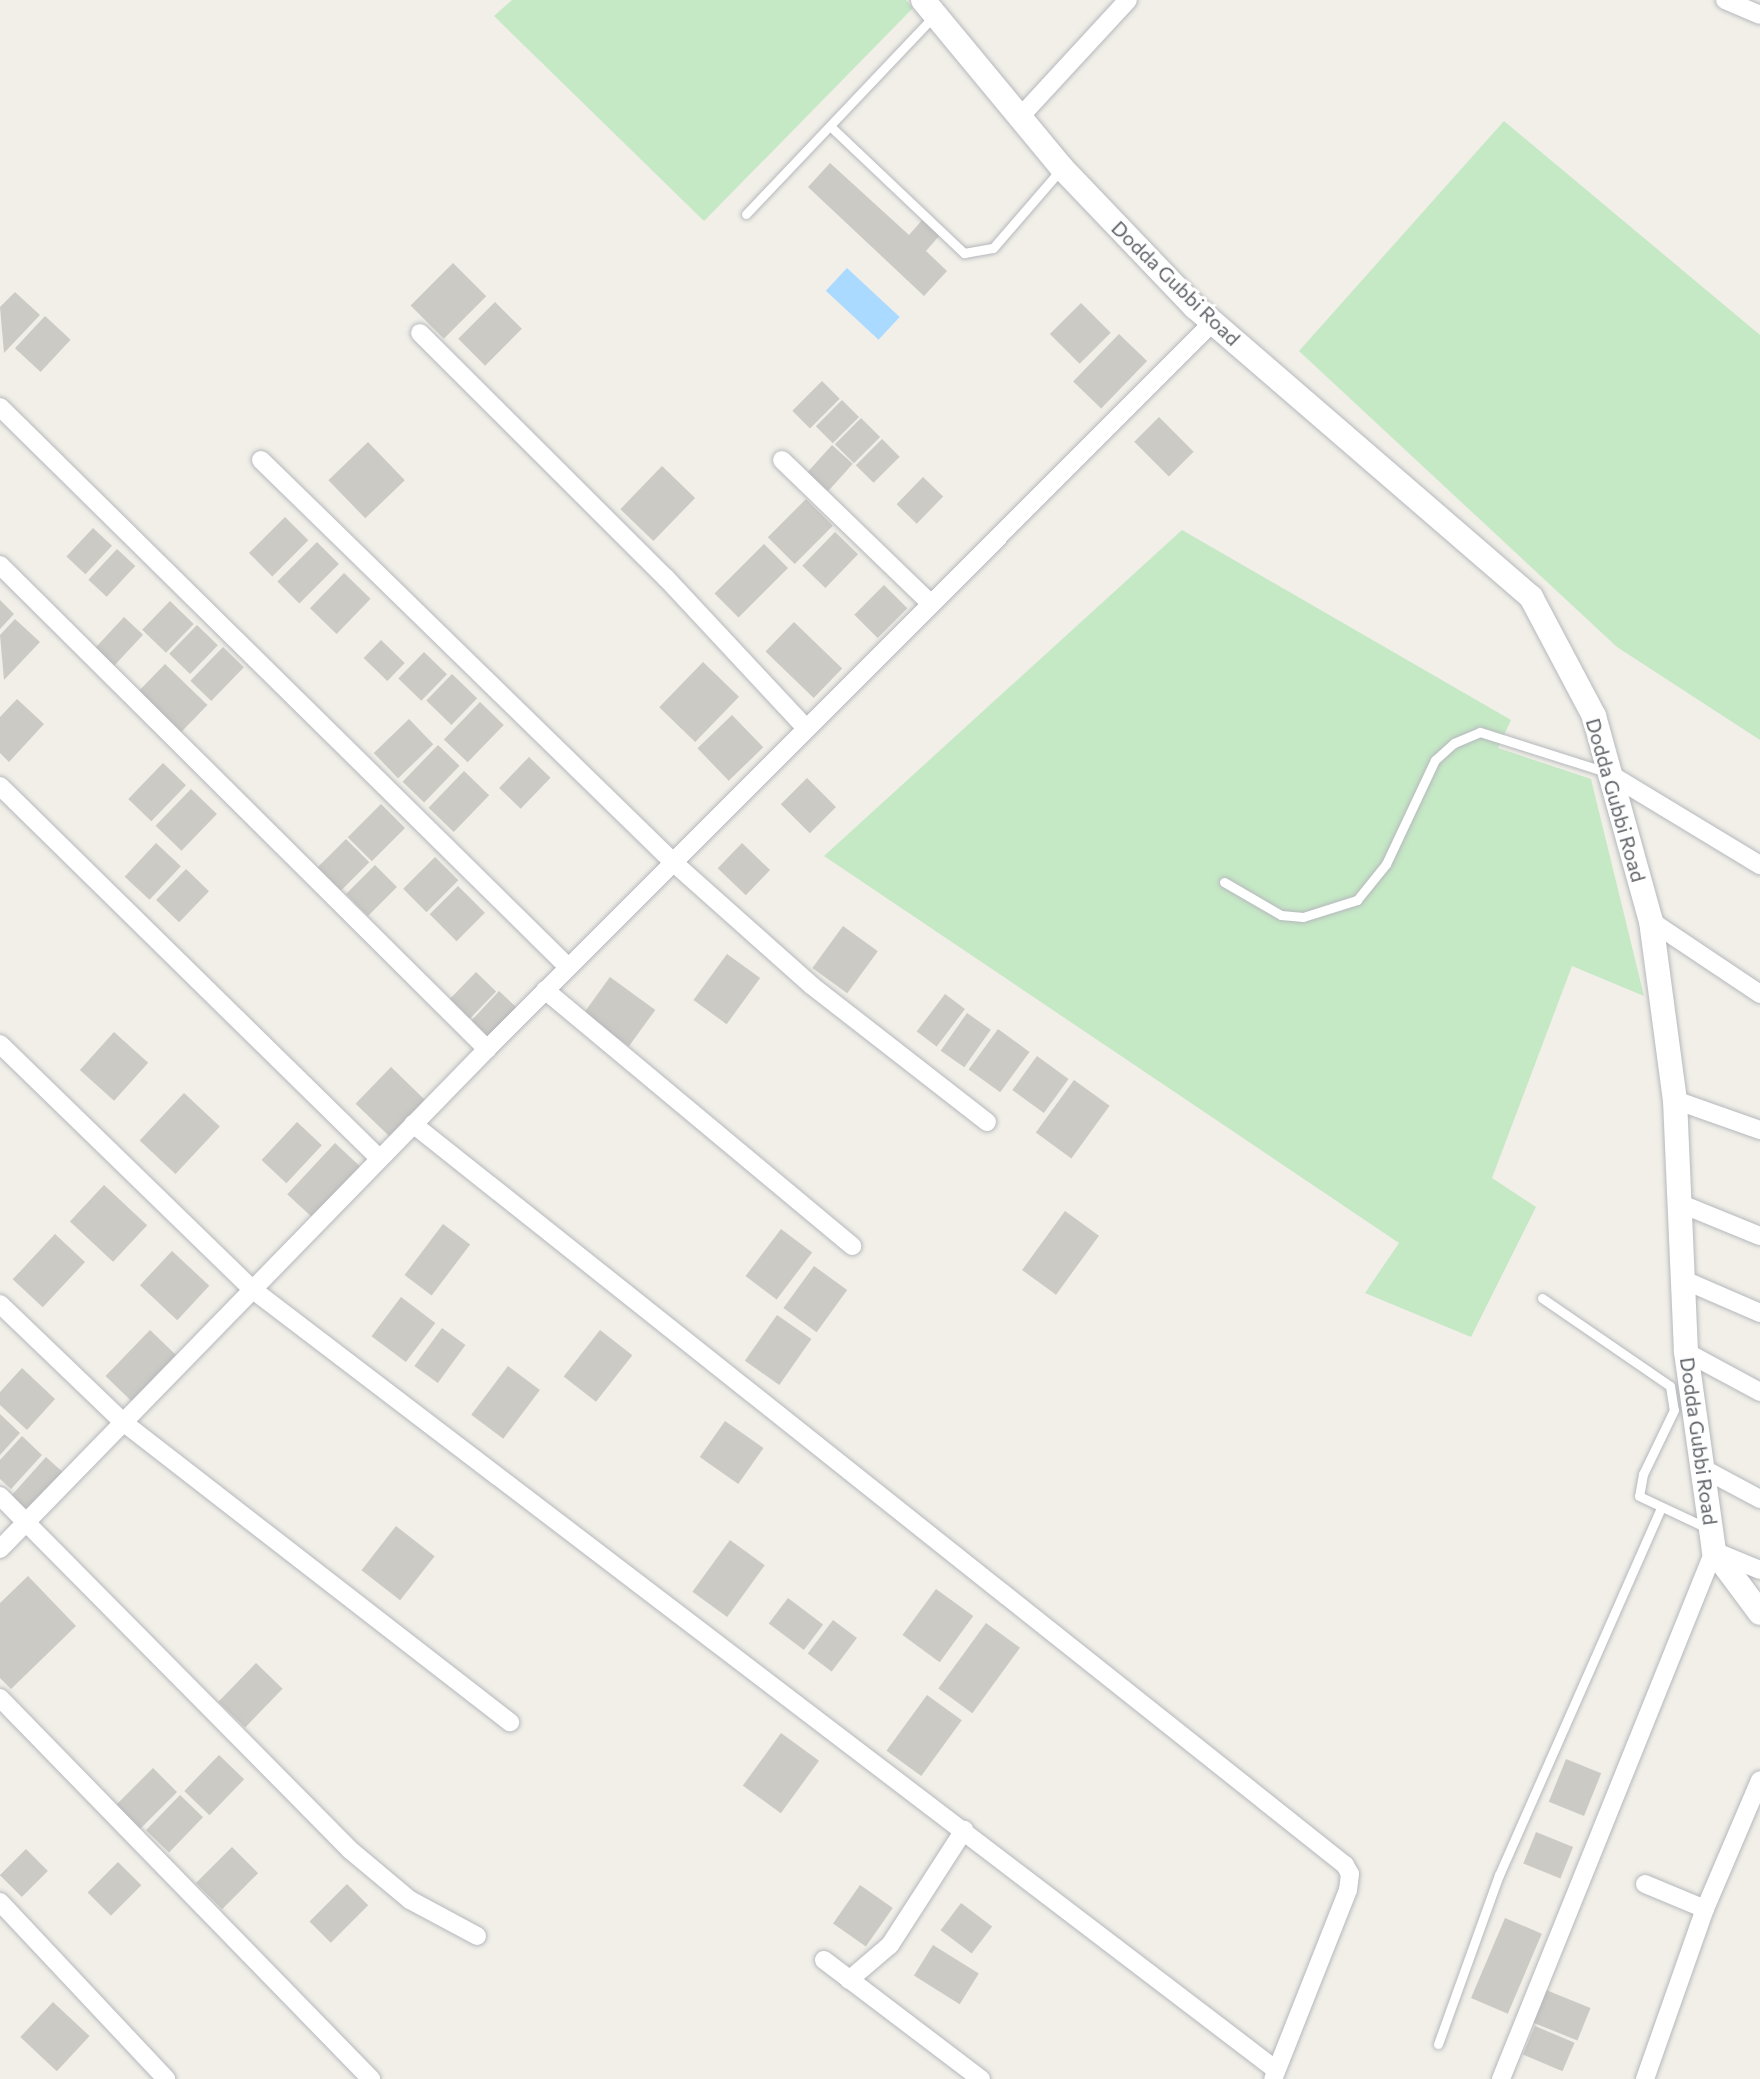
<!DOCTYPE html>
<style>
body{margin:0}
#map{position:relative;width:1760px;height:2079px;overflow:hidden;background:#f1efe8;font-family:Commissioner,sans-serif}
div>[style]{position:absolute}
.green>*{inset:0;background:#c5e8c5}
.water>*{inset:0;background:#aadaff;transform-origin:0 0}
.building>*{inset:0;background:#cccac5;transform-origin:0 0}
.roads{filter:drop-shadow(0 0 2px #b5b8bc) drop-shadow(0 0 2px #b5b8bc)}
.service>*{height:9px;margin:-4.5px;padding:0 4.5px;transform-origin:4.5px;border-radius:4.5px;background:#fff}
.minor>*{height:18px;margin:-9px;padding:0 9px;transform-origin:9px;border-radius:9px;background:#fff}
.secondary>*{height:24px;margin:-12px;padding:0 12px;transform-origin:12px;border-radius:12px;background:#fff}
span{translate:-50% -50%;white-space:nowrap;text-align:center;line-height:1.15;-webkit-text-stroke:6px #fff;paint-order:stroke}
.street-label{font-size:20px;color:#5f6368}
</style>
<div id="map">
<div class="green">
<div style="clip-path:polygon(512px 0,906px 0,913px 8px,704px 221px,494px 16px)"></div>
<div style="clip-path:polygon(1504px 121px,1760px 335px,1760px 740px,1617px 647px,1299px 351px)"></div>
<div style="clip-path:polygon(1182px 530px,1511px 720px,1498px 748px,1591px 779px,1644px 996px,1572px 966px,1492px 1178px,1536px 1207px,1471px 1337px,1365px 1293px,1399px 1243px,824px 856px)"></div>
</div>
<div class="water">
<div style="left:847px;top:268px;width:72px;height:31px;rotate:43deg"></div>
</div>
<div class="building">
<div style="clip-path:polygon(830px 163px,909px 235px,923px 219px,940px 235px,926px 251px,947px 271px,924px 296px,808px 187px)"></div>
<div style="left:453px;top:263px;width:47px;height:60px;rotate:45deg"></div>
<div style="clip-path:polygon(15px 292px,40px 315px,4px 353px,0 307px)"></div>
<div style="left:495px;top:302px;width:38px;height:52px;rotate:45deg"></div>
<div style="left:1081px;top:303px;width:42px;height:44px;rotate:45deg"></div>
<div style="left:45px;top:316px;width:35px;height:44px;rotate:43deg"></div>
<div style="left:1119px;top:334px;width:39px;height:66px;rotate:44deg"></div>
<div style="left:822px;top:381px;width:25px;height:42px;rotate:45deg"></div>
<div style="left:842px;top:400px;width:24px;height:37px;rotate:45deg"></div>
<div style="left:1159px;top:417px;width:49px;height:35px;rotate:45deg"></div>
<div style="left:861px;top:418px;width:27px;height:37px;rotate:45deg"></div>
<div style="left:882px;top:439px;width:25px;height:37px;rotate:45deg"></div>
<div style="left:368px;top:442px;width:53px;height:55px;rotate:46deg"></div>
<div style="left:832px;top:445px;width:28px;height:37px;rotate:42deg"></div>
<div style="left:662px;top:466px;width:46px;height:60px;rotate:44deg"></div>
<div style="left:923px;top:477px;width:28px;height:38px;rotate:44deg"></div>
<div style="left:806px;top:499px;width:38px;height:54px;rotate:45deg"></div>
<div style="left:285px;top:517px;width:33px;height:51px;rotate:45deg"></div>
<div style="left:93px;top:528px;width:26px;height:39px;rotate:43deg"></div>
<div style="left:835px;top:532px;width:32px;height:47px;rotate:44deg"></div>
<div style="left:317px;top:542px;width:31px;height:56px;rotate:45deg"></div>
<div style="left:764px;top:544px;width:34px;height:70px;rotate:45deg"></div>
<div style="left:117px;top:549px;width:25px;height:42px;rotate:43deg"></div>
<div style="left:344px;top:573px;width:37px;height:49px;rotate:44deg"></div>
<div style="left:884px;top:585px;width:33px;height:42px;rotate:45deg"></div>
<div style="clip-path:polygon(0 600px,14px 614px,0 629px)"></div>
<div style="left:170px;top:601px;width:33px;height:40px;rotate:44deg"></div>
<div style="left:124px;top:617px;width:26px;height:44px;rotate:43deg"></div>
<div style="clip-path:polygon(15px 619px,40px 642px,4px 680px,0 635px)"></div>
<div style="left:794px;top:622px;width:67px;height:41px;rotate:44deg"></div>
<div style="left:197px;top:625px;width:29px;height:40px;rotate:44deg"></div>
<div style="left:381px;top:640px;width:33px;height:25px;rotate:44deg"></div>
<div style="left:223px;top:647px;width:29px;height:47px;rotate:44deg"></div>
<div style="left:424px;top:652px;width:32px;height:37px;rotate:44deg"></div>
<div style="left:703px;top:662px;width:50px;height:63px;rotate:44deg"></div>
<div style="left:165px;top:664px;width:59px;height:38px;rotate:44deg"></div>
<div style="left:452px;top:674px;width:35px;height:37px;rotate:44deg"></div>
<div style="clip-path:polygon(17px 699px,44px 724px,9px 762px,0 753px,0 717px)"></div>
<div style="left:480px;top:702px;width:33px;height:52px;rotate:44deg"></div>
<div style="left:732px;top:715px;width:45px;height:48px;rotate:46deg"></div>
<div style="left:409px;top:719px;width:35px;height:49px;rotate:46deg"></div>
<div style="left:438px;top:745px;width:30px;height:51px;rotate:44deg"></div>
<div style="left:529px;top:757px;width:30px;height:43px;rotate:44deg"></div>
<div style="left:163px;top:763px;width:32px;height:50px;rotate:44deg"></div>
<div style="left:464px;top:771px;width:35px;height:51px;rotate:44deg"></div>
<div style="left:807px;top:778px;width:41px;height:37px;rotate:45deg"></div>
<div style="left:191px;top:789px;width:36px;height:51px;rotate:44deg"></div>
<div style="left:381px;top:804px;width:34px;height:47px;rotate:45deg"></div>
<div style="left:346px;top:839px;width:33px;height:40px;rotate:45deg"></div>
<div style="left:156px;top:843px;width:34px;height:46px;rotate:43deg"></div>
<div style="left:742px;top:843px;width:39px;height:35px;rotate:44deg"></div>
<div style="left:435px;top:857px;width:33px;height:45px;rotate:45deg"></div>
<div style="left:375px;top:865px;width:31px;height:41px;rotate:45deg"></div>
<div style="left:186px;top:869px;width:32px;height:43px;rotate:44deg"></div>
<div style="left:458px;top:886px;width:38px;height:40px;rotate:45deg"></div>
<div style="left:843px;top:926px;width:43px;height:52px;rotate:36deg"></div>
<div style="left:727px;top:954px;width:41px;height:57px;rotate:36deg"></div>
<div style="left:476px;top:972px;width:28px;height:39px;rotate:44deg"></div>
<div style="left:610px;top:977px;width:56px;height:45px;rotate:36deg"></div>
<div style="left:499px;top:991px;width:26px;height:43px;rotate:43deg"></div>
<div style="left:945px;top:994px;width:25px;height:47px;rotate:37deg"></div>
<div style="left:967px;top:1013px;width:29px;height:46px;rotate:35deg"></div>
<div style="left:998px;top:1029px;width:39px;height:50px;rotate:36deg"></div>
<div style="left:114px;top:1032px;width:46px;height:51px;rotate:42deg"></div>
<div style="left:1037px;top:1056px;width:39px;height:42px;rotate:36deg"></div>
<div style="left:391px;top:1067px;width:47px;height:51px;rotate:44deg"></div>
<div style="left:1074px;top:1080px;width:44px;height:65px;rotate:36deg"></div>
<div style="left:184px;top:1093px;width:49px;height:65px;rotate:43deg"></div>
<div style="left:297px;top:1122px;width:34px;height:52px;rotate:43deg"></div>
<div style="left:335px;top:1143px;width:38px;height:70px;rotate:43deg"></div>
<div style="left:104px;top:1185px;width:59px;height:50px;rotate:43deg"></div>
<div style="left:1065px;top:1211px;width:42px;height:73px;rotate:36deg"></div>
<div style="left:443px;top:1224px;width:34px;height:64px;rotate:37deg"></div>
<div style="left:781px;top:1229px;width:39px;height:59px;rotate:37deg"></div>
<div style="left:55px;top:1234px;width:41px;height:62px;rotate:43deg"></div>
<div style="left:172px;top:1251px;width:51px;height:47px;rotate:43deg"></div>
<div style="left:814px;top:1266px;width:41px;height:52px;rotate:36deg"></div>
<div style="left:401px;top:1297px;width:43px;height:49px;rotate:37deg"></div>
<div style="left:777px;top:1315px;width:42px;height:56px;rotate:35deg"></div>
<div style="left:442px;top:1328px;width:29px;height:47px;rotate:36deg"></div>
<div style="left:150px;top:1330px;width:39px;height:64px;rotate:44deg"></div>
<div style="left:600px;top:1330px;width:41px;height:59px;rotate:38deg"></div>
<div style="left:508px;top:1366px;width:40px;height:61px;rotate:37deg"></div>
<div style="clip-path:polygon(22px 1368px,55px 1399px,27px 1430px,0 1405px,0 1392px)"></div>
<div style="clip-path:polygon(0 1414px,20px 1433px,0 1455px)"></div>
<div style="left:725px;top:1421px;width:47px;height:44px;rotate:35deg"></div>
<div style="clip-path:polygon(22px 1436px,42px 1455px,11px 1489px,0 1479px,0 1460px)"></div>
<div style="left:46px;top:1457px;width:25px;height:52px;rotate:42deg"></div>
<div style="left:396px;top:1526px;width:49px;height:56px;rotate:38deg"></div>
<div style="left:730px;top:1540px;width:43px;height:64px;rotate:36deg"></div>
<div style="clip-path:polygon(28px 1576px,76px 1626px,11px 1689px,0 1678px,0 1603px)"></div>
<div style="left:936px;top:1589px;width:46px;height:57px;rotate:36deg"></div>
<div style="left:788px;top:1598px;width:44px;height:32px;rotate:37deg"></div>
<div style="left:833px;top:1620px;width:30px;height:42px;rotate:37deg"></div>
<div style="left:986px;top:1623px;width:42px;height:81px;rotate:36deg"></div>
<div style="left:256px;top:1663px;width:37px;height:54px;rotate:44deg"></div>
<div style="left:927px;top:1695px;width:43px;height:69px;rotate:36deg"></div>
<div style="left:781px;top:1733px;width:47px;height:65px;rotate:36deg"></div>
<div style="left:219px;top:1755px;width:35px;height:50px;rotate:44deg"></div>
<div style="left:1566px;top:1759px;width:38px;height:46px;rotate:22deg"></div>
<div style="left:153px;top:1768px;width:34px;height:52px;rotate:45deg"></div>
<div style="left:180px;top:1795px;width:32px;height:49px;rotate:44deg"></div>
<div style="left:1536px;top:1832px;width:40px;height:34px;rotate:22deg"></div>
<div style="left:232px;top:1847px;width:37px;height:51px;rotate:45deg"></div>
<div style="left:26px;top:1849px;width:31px;height:37px;rotate:45deg"></div>
<div style="left:118px;top:1862px;width:33px;height:43px;rotate:45deg"></div>
<div style="left:347px;top:1884px;width:30px;height:53px;rotate:45deg"></div>
<div style="left:860px;top:1885px;width:40px;height:47px;rotate:35deg"></div>
<div style="left:961px;top:1903px;width:39px;height:34px;rotate:37deg"></div>
<div style="left:1505px;top:1918px;width:40px;height:87px;rotate:23deg"></div>
<div style="left:933px;top:1945px;width:54px;height:36px;rotate:32deg"></div>
<div style="left:1546px;top:1990px;width:48px;height:35px;rotate:22deg"></div>
<div style="left:53px;top:2002px;width:50px;height:48px;rotate:43deg"></div>
<div style="left:1535px;top:2026px;width:43px;height:31px;rotate:23deg"></div>
</div>
<div class="roads">
<div class="service">
<div style="left:830px;top:126px;width:185px;rotate:43.5deg"></div>
<div style="left:964px;top:253px;width:29px;rotate:-10deg"></div>
<div style="left:993px;top:248px;width:106px;rotate:-49.2deg"></div>
<div style="left:746px;top:214px;width:273px;rotate:-46.5deg"></div>
<div style="left:1224px;top:882px;width:66px;rotate:30.1deg"></div>
<div style="left:1281px;top:915px;width:22px;rotate:5deg"></div>
<div style="left:1303px;top:917px;width:57px;rotate:-17.5deg"></div>
<div style="left:1357px;top:900px;width:46px;rotate:-51.1deg"></div>
<div style="left:1386px;top:864px;width:115px;rotate:-64.8deg"></div>
<div style="left:1435px;top:760px;width:25px;rotate:-42deg"></div>
<div style="left:1454px;top:743px;width:28px;rotate:-23deg"></div>
<div style="left:1480px;top:732px;width:132px;rotate:17.6deg"></div>
<div style="left:1542px;top:1298px;width:155px;rotate:34.5deg"></div>
<div style="left:1670px;top:1386px;width:24px;rotate:81deg"></div>
<div style="left:1674px;top:1410px;width:71px;rotate:115.8deg"></div>
<div style="left:1643px;top:1474px;width:22px;rotate:100deg"></div>
<div style="left:1639px;top:1496px;width:75px;rotate:25.2deg"></div>
<div style="left:1438px;top:2044px;width:180px;rotate:-70.2deg"></div>
<div style="left:1499px;top:1875px;width:401px;rotate:-66.2deg"></div>
</div>
<div class="minor">
<div style="left:1725px;top:0;width:38px;rotate:23deg"></div>
<div style="left:1020px;top:117px;width:159px;rotate:-47.3deg"></div>
<div style="left:420px;top:333px;width:347px;rotate:44.9deg"></div>
<div style="left:666px;top:578px;width:205px;rotate:47deg"></div>
<div style="left:0;top:407px;width:798px;rotate:44.59deg"></div>
<div style="left:261px;top:460px;width:576px;rotate:44.3deg"></div>
<div style="left:673px;top:862px;width:185px;rotate:41.7deg"></div>
<div style="left:811px;top:985px;width:223px;rotate:37.9deg"></div>
<div style="left:782px;top:460px;width:206px;rotate:44deg"></div>
<div style="left:0;top:565px;width:687px;rotate:44.82deg"></div>
<div style="left:1608px;top:773px;width:178px;rotate:31.2deg"></div>
<div style="left:0;top:786px;width:532px;rotate:44.47deg"></div>
<div style="left:1651px;top:921px;width:131px;rotate:33.8deg"></div>
<div style="left:545px;top:990px;width:400px;rotate:39.8deg"></div>
<div style="left:0;top:1044px;width:351px;rotate:44.2deg"></div>
<div style="left:252px;top:1289px;width:1288px;rotate:37.33deg"></div>
<div style="left:1675px;top:1100px;width:90px;rotate:19.4deg"></div>
<div style="left:413px;top:1124px;width:1191px;rotate:38.49deg"></div>
<div style="left:1345px;top:1865px;width:10px;rotate:61deg"></div>
<div style="left:1350px;top:1874px;width:16px;rotate:97deg"></div>
<div style="left:1348px;top:1890px;width:203px;rotate:111.6deg"></div>
<div style="left:1679px;top:1203px;width:87px;rotate:22.2deg"></div>
<div style="left:1684px;top:1280px;width:83px;rotate:23.5deg"></div>
<div style="left:0;top:1304px;width:170px;rotate:43.8deg"></div>
<div style="left:123px;top:1422px;width:490px;rotate:37.8deg"></div>
<div style="left:1686px;top:1352px;width:84px;rotate:28.4deg"></div>
<div style="left:1702px;top:1468px;width:66px;rotate:28.1deg"></div>
<div style="left:0;top:1496px;width:496px;rotate:45.3deg"></div>
<div style="left:349px;top:1849px;width:80px;rotate:39.9deg"></div>
<div style="left:410px;top:1900px;width:76px;rotate:28.2deg"></div>
<div style="left:0;top:1549px;width:698px;rotate:-45.75deg"></div>
<div style="left:487px;top:1049px;width:1027px;rotate:-45.04deg"></div>
<div style="left:0;top:1698px;width:532px;rotate:45.76deg"></div>
<div style="left:1645px;top:1884px;width:65px;rotate:22.6deg"></div>
<div style="left:0;top:1902px;width:243px;rotate:46.8deg"></div>
<div style="left:824px;top:1960px;width:197px;rotate:37.2deg"></div>
<div style="left:849px;top:1980px;width:54px;rotate:-40.5deg"></div>
<div style="left:890px;top:1945px;width:137px;rotate:-57.2deg"></div>
<div style="left:1501px;top:2079px;width:569px;rotate:-68.03deg"></div>
<div style="left:1714px;top:1551px;width:50px;rotate:22.4deg"></div>
<div style="left:1645px;top:2079px;width:180px;rotate:-70.6deg"></div>
<div style="left:1705px;top:1909px;width:140px;rotate:-66.9deg"></div>
</div>
<div class="secondary">
<div style="left:923px;top:0;width:218px;rotate:50.4deg"></div>
<div style="left:1062px;top:168px;width:192px;rotate:46.3deg"></div>
<div style="left:1195px;top:307px;width:444px;rotate:40.8deg"></div>
<div style="left:1531px;top:597px;width:135px;rotate:62.1deg"></div>
<div style="left:1594px;top:716px;width:213px;rotate:74.5deg"></div>
<div style="left:1651px;top:921px;width:181px;rotate:82.4deg"></div>
<div style="left:1675px;top:1100px;width:252px;rotate:87.5deg"></div>
<div style="left:1686px;top:1352px;width:201px;rotate:82deg"></div>
<div style="left:1714px;top:1551px;width:77px;rotate:53.4deg"></div>
</div>
</div>
<div class="street-label">
<span style="left:1176px;top:283px;rotate:44deg">Dodda Gubbi Road</span>
<span style="left:1616px;top:800px;rotate:74deg">Dodda Gubbi Road</span>
<span style="left:1699px;top:1441px;rotate:82deg">Dodda Gubbi Road</span>
</div>
</div>
